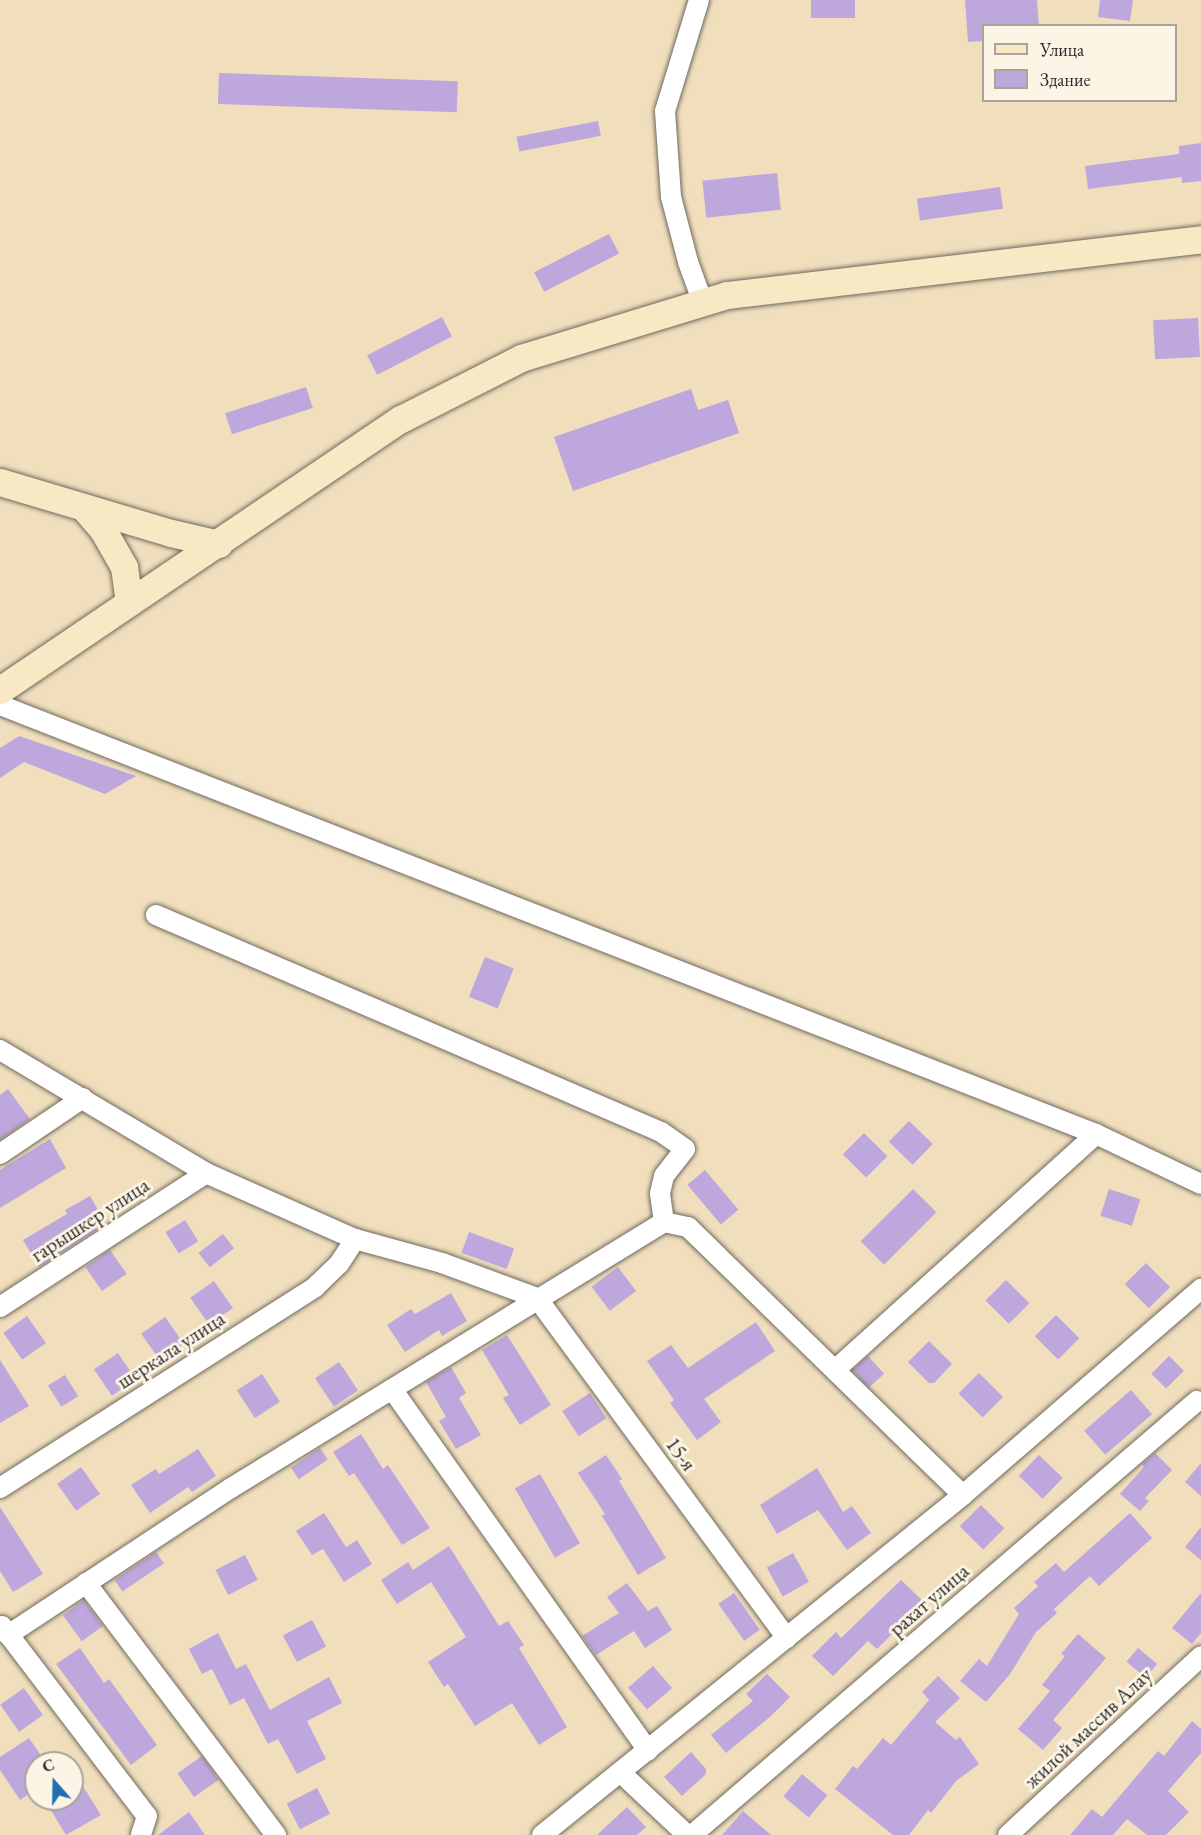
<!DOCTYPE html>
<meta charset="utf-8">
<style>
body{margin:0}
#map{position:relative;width:1201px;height:1835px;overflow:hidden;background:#f0debd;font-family:"EB Garamond",serif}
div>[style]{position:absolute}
.building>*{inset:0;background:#bea7dd;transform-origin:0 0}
.roads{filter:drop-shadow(0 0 2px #706a5e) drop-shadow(0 0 2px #706a5e)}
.street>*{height:20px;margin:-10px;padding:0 10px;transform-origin:10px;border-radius:10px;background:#fff}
.secondary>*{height:27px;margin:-13.5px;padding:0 13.5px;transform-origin:13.5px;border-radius:13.5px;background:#f8e8c3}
span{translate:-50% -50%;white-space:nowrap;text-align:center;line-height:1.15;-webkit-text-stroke:6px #fcf5e5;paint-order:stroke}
.street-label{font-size:21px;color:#2b2b2b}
.legend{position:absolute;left:982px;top:24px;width:195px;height:78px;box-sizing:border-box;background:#fcf5e5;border:2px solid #a8a49b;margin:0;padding:8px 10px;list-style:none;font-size:18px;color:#2b2b2b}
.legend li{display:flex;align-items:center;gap:12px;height:30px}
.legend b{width:30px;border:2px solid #a8a49b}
.north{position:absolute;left:24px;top:1751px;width:60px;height:60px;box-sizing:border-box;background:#fcf5e5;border:2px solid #a8a49b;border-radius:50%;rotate:340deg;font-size:16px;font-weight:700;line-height:24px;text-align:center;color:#2b2b2b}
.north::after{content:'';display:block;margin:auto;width:21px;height:27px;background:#1f6fb2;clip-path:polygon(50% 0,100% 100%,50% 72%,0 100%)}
</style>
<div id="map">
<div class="building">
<div style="left:811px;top:0;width:44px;height:18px"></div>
<div style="clip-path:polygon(965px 0,1037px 0,1039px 26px,984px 26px,984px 41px,968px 42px)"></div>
<div style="clip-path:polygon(1100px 0,1133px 0,1130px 21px,1098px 17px)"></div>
<div style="left:219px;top:73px;width:239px;height:31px;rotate:2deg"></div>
<div style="left:598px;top:121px;width:15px;height:83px;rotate:79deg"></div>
<div style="clip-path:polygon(1201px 143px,1201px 181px,1182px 183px,1182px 177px,1088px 189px,1085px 166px,1179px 154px,1179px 146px)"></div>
<div style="left:777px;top:173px;width:37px;height:75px;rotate:84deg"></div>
<div style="left:1000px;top:187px;width:22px;height:84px;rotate:82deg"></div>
<div style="left:609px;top:234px;width:22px;height:84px;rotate:63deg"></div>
<div style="left:442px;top:317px;width:22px;height:84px;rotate:63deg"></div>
<div style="left:1198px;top:318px;width:39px;height:45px;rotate:87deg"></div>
<div style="left:306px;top:387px;width:22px;height:85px;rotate:72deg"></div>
<div style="clip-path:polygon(691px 389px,698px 410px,728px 400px,739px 433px,573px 491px,554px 437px)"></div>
<div style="clip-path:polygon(19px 736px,136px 776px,105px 794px,24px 762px,0 778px,0 748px)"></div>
<div style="left:485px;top:957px;width:31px;height:43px;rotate:22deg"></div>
<div style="clip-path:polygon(8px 1089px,30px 1119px,0 1140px,0 1095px)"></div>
<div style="left:909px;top:1121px;width:33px;height:29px;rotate:44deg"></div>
<div style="left:864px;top:1133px;width:33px;height:30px;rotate:45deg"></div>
<div style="clip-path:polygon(50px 1139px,66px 1168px,0 1208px,0 1170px)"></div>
<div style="left:705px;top:1170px;width:52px;height:23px;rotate:50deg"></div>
<div style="left:913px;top:1189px;width:33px;height:74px;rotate:45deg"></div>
<div style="left:1109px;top:1189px;width:33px;height:28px;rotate:18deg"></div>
<div style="clip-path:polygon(90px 1196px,106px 1224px,39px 1267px,23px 1240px,67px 1214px,65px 1210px)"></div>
<div style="left:185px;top:1220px;width:25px;height:23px;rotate:58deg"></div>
<div style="left:469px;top:1232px;width:48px;height:22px;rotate:20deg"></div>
<div style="left:223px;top:1234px;width:18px;height:31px;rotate:52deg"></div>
<div style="left:110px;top:1250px;width:29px;height:30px;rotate:55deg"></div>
<div style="left:1146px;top:1263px;width:34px;height:30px;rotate:45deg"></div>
<div style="left:618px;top:1267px;width:30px;height:33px;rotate:53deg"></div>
<div style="left:1006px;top:1280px;width:33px;height:29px;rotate:45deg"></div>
<div style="left:214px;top:1281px;width:33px;height:29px;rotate:55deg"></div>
<div style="clip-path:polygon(451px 1293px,467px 1321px,442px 1336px,439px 1330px,405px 1352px,387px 1325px,411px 1309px,415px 1314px)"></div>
<div style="left:1056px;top:1315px;width:33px;height:30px;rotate:45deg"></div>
<div style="left:27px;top:1316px;width:33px;height:29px;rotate:55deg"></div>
<div style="left:165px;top:1317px;width:33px;height:29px;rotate:55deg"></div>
<div style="clip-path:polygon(756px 1322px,775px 1351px,704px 1399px,721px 1422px,697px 1440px,670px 1403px,674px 1400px,647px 1361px,671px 1345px,688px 1368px)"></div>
<div style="clip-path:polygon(507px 1335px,551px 1405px,520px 1425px,503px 1398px,509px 1395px,482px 1350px)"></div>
<div style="clip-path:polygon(929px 1341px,952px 1364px,934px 1383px,929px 1383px,908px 1362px)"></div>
<div style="left:118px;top:1353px;width:32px;height:29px;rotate:56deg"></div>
<div style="left:868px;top:1356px;width:24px;height:21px;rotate:48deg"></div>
<div style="left:1169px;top:1356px;width:21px;height:25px;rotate:45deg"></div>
<div style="clip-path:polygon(0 1360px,29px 1406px,0 1423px)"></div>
<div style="left:339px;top:1362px;width:34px;height:29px;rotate:56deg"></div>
<div style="clip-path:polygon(451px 1367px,466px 1393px,459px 1398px,481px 1435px,456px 1449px,439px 1421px,446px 1417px,426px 1382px)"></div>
<div style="left:979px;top:1373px;width:34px;height:29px;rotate:45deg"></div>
<div style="left:262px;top:1374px;width:33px;height:30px;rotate:57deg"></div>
<div style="left:65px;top:1375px;width:25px;height:20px;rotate:58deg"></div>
<div style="left:1131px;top:1390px;width:32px;height:62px;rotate:49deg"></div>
<div style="left:590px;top:1393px;width:30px;height:33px;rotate:57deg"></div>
<div style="clip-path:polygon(361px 1434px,383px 1469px,388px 1465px,430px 1528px,402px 1545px,354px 1473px,349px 1476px,333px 1452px)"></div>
<div style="left:320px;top:1448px;width:14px;height:35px;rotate:56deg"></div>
<div style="clip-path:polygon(198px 1449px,216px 1476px,192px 1492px,188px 1487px,150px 1513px,131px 1485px,156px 1469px,159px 1474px)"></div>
<div style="clip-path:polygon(1155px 1453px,1172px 1470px,1145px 1498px,1149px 1501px,1140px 1511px,1120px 1494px,1144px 1467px,1142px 1464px)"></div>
<div style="clip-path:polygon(606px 1455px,622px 1479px,619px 1481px,666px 1558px,638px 1575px,602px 1516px,605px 1514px,578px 1473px)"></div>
<div style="left:1039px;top:1455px;width:33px;height:29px;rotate:44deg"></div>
<div style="clip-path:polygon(1201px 1463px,1201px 1496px,1185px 1482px)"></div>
<div style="left:81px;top:1467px;width:33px;height:29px;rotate:55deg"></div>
<div style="clip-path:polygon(817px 1468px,843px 1512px,852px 1506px,871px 1533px,847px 1550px,818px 1510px,777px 1534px,760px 1505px)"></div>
<div style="left:540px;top:1474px;width:80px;height:29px;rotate:60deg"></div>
<div style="left:981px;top:1505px;width:33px;height:30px;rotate:45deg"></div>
<div style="clip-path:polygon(0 1507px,43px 1574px,13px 1592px,0 1571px)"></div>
<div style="clip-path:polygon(324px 1513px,346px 1547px,357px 1540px,372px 1564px,344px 1582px,323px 1549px,312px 1555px,296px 1531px)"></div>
<div style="clip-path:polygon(1130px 1513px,1152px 1538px,1099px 1586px,1090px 1576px,1054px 1609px,1057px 1613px,1036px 1632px,1010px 1674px,986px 1702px,960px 1681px,979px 1659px,987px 1666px,1019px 1614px,1014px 1608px,1038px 1586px,1034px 1582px,1056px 1563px,1064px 1572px)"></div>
<div style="clip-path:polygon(1201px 1527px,1201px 1560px,1185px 1547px)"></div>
<div style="clip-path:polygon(449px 1546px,499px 1626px,508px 1621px,524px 1645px,519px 1648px,567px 1727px,539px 1745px,512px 1703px,475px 1726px,448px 1684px,444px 1687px,428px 1662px,466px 1637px,431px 1582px,397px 1604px,381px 1580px,408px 1562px,413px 1570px)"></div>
<div style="left:156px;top:1552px;width:14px;height:50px;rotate:56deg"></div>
<div style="left:793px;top:1553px;width:33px;height:30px;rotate:61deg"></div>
<div style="left:245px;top:1555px;width:28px;height:33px;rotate:63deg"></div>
<div style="clip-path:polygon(901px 1580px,924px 1602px,877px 1649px,868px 1641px,833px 1676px,812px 1656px,836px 1632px,841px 1638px)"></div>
<div style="clip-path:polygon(627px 1583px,648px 1611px,657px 1606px,672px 1630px,645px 1648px,634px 1631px,596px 1655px,582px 1636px,619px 1613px,607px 1597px)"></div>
<div style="left:734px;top:1593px;width:45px;height:19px;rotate:55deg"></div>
<div style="clip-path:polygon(1201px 1593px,1201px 1633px,1192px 1644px,1172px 1628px)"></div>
<div style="left:84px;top:1600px;width:32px;height:26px;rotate:54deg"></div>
<div style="left:312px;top:1620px;width:30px;height:33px;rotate:62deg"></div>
<div style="clip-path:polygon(218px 1633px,236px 1669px,246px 1664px,270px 1710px,329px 1677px,342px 1703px,307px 1721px,326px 1759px,297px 1774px,278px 1739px,268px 1744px,244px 1698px,230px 1705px,212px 1669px,202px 1674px,189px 1649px)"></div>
<div style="clip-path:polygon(1078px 1634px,1106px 1658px,1053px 1720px,1062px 1728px,1043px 1750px,1018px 1729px,1050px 1691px,1042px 1685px,1065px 1656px,1061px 1654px)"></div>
<div style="clip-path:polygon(80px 1648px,104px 1683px,109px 1679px,157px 1745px,131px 1765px,56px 1664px)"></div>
<div style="left:1138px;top:1648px;width:25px;height:18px;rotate:40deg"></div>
<div style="left:653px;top:1666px;width:29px;height:33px;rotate:49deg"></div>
<div style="clip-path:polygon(767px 1674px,790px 1697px,771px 1716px,726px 1753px,711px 1735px,753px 1701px,746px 1694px)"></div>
<div style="clip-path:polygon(938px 1676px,960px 1698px,935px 1722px,956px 1740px,960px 1737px,979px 1764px,956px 1781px,931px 1813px,928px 1810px,909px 1835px,893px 1835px,835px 1789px,853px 1766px,857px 1769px,883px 1738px,891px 1745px,929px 1700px,922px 1692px)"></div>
<div style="left:24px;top:1688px;width:33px;height:29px;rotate:55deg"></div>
<div style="clip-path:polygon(1192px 1721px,1201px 1729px,1201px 1753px,1168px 1791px,1189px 1812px,1166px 1835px,1147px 1835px,1127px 1819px,1113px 1835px,1070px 1835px,1092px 1809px,1102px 1817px,1158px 1751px,1164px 1756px)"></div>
<div style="clip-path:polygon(29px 1738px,46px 1763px,36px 1763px,36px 1789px,20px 1800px,0 1770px,0 1757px)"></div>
<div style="clip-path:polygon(691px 1752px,706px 1769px,706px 1774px,682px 1796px,664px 1777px)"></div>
<div style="left:202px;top:1756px;width:29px;height:30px;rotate:55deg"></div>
<div style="clip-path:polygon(72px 1769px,101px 1815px,66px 1835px,44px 1799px,72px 1799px)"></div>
<div style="left:802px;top:1774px;width:33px;height:29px;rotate:40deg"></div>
<div style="left:317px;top:1788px;width:29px;height:34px;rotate:63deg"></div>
<div style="clip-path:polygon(627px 1807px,646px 1827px,637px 1835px,597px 1835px)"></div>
<div style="clip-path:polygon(743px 1811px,771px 1835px,722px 1835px)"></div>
<div style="clip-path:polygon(189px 1812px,205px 1835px,158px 1835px)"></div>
</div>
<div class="roads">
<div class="street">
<div style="left:699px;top:0;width:116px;rotate:107deg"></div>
<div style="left:665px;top:111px;width:86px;rotate:86deg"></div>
<div style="left:671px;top:197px;width:67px;rotate:75.3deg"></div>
<div style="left:688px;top:262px;width:44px;rotate:69.9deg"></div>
<div style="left:0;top:705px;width:1177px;rotate:21.38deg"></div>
<div style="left:1096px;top:1134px;width:116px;rotate:25.5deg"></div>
<div style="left:156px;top:915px;width:550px;rotate:23.25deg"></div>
<div style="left:661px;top:1132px;width:29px;rotate:35deg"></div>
<div style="left:685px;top:1149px;width:34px;rotate:128deg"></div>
<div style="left:664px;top:1176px;width:18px;rotate:103deg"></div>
<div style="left:660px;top:1194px;width:28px;rotate:82deg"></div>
<div style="left:0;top:1050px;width:240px;rotate:30.8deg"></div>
<div style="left:206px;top:1173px;width:163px;rotate:23.9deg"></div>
<div style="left:355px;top:1239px;width:90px;rotate:15.4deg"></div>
<div style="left:442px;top:1263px;width:101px;rotate:20.2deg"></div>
<div style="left:0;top:1154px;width:100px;rotate:-34deg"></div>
<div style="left:537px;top:1298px;width:422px;rotate:53.7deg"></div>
<div style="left:0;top:1307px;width:246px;rotate:-33deg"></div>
<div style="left:835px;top:1370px;width:352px;rotate:-42.1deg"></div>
<div style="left:392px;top:1389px;width:443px;rotate:54.7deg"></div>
<div style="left:0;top:1488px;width:374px;rotate:-32.5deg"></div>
<div style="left:315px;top:1287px;width:33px;rotate:-44deg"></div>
<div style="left:339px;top:1264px;width:30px;rotate:-57deg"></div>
<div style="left:86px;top:1583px;width:316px;rotate:53deg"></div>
<div style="left:2px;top:1626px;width:239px;rotate:52.7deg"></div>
<div style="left:147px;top:1816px;width:20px;rotate:108deg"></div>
<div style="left:8px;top:1635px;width:267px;rotate:-33.4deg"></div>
<div style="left:231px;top:1488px;width:508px;rotate:-31.56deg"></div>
<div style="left:664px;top:1222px;width:25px;rotate:12deg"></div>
<div style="left:688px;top:1227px;width:384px;rotate:44.3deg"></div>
<div style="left:620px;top:1772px;width:92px;rotate:43.2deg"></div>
<div style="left:542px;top:1835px;width:541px;rotate:-38.92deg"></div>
<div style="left:963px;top:1495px;width:315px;rotate:-40.9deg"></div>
<div style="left:692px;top:1835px;width:666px;rotate:-40.68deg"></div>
<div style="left:1008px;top:1835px;width:263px;rotate:-42.8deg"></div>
</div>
<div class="secondary">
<div style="left:0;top:482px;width:178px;rotate:16.6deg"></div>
<div style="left:171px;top:533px;width:49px;rotate:12.9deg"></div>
<div style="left:84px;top:508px;width:29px;rotate:49deg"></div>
<div style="left:103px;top:530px;width:43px;rotate:60.4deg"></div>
<div style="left:124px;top:567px;width:36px;rotate:82deg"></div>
<div style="left:0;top:690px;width:484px;rotate:-34.1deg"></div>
<div style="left:401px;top:419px;width:135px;rotate:-26.9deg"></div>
<div style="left:521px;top:358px;width:215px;rotate:-17deg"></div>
<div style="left:727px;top:295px;width:477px;rotate:-6.7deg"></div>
</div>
</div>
<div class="street-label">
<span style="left:90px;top:1220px;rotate:-33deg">гарышкер улица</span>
<span style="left:171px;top:1350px;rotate:-33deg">шеркала улица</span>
<span style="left:681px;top:1454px;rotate:54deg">15-я</span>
<span style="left:929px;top:1600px;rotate:-41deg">рахат улица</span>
<span style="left:1088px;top:1728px;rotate:-43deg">жилой массив Алау</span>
</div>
<ul class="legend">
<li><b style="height:8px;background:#f8e8c3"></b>Улица</li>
<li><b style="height:16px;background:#bea7dd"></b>Здание</li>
</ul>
<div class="north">С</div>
</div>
